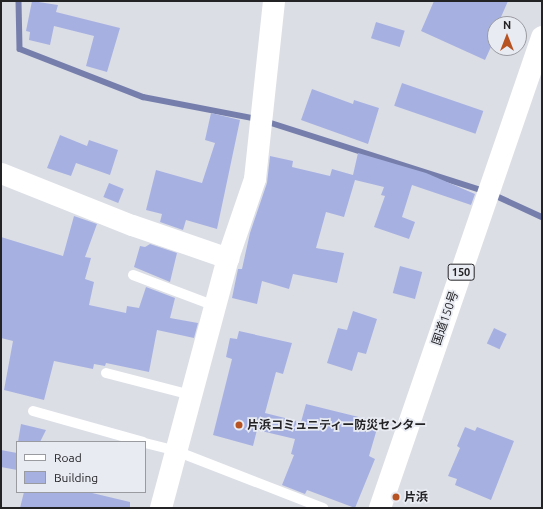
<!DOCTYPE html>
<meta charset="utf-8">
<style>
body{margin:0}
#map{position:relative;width:543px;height:509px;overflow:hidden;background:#dcdee6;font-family:Ubuntu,"Noto Sans JP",sans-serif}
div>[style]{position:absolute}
.stream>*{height:5.5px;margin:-2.75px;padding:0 2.75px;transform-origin:2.75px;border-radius:2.75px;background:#767fac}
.building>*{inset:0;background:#a7b1e1;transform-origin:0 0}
.service>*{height:10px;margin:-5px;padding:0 5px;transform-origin:5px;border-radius:5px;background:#fff}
.minor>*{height:21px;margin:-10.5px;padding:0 10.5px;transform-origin:10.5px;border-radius:10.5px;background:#fff}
.tertiary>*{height:22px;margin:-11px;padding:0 11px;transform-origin:11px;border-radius:11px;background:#fff}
.trunk>*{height:22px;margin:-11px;padding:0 11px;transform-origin:11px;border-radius:11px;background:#fff}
.dots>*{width:11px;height:11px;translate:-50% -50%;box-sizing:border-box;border:2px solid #e9ebf3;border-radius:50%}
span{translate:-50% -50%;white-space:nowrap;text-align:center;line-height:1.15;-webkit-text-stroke:3.5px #e9ebf3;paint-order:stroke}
.shield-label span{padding:1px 3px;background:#e9ebf3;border:1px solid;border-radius:3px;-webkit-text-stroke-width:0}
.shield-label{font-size:11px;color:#232326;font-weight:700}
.street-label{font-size:12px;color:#232326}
.poi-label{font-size:12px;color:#232326;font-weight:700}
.left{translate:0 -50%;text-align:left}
.frame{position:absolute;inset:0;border:2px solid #232326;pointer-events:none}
.legend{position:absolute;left:16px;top:441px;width:130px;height:52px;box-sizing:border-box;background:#e9ebf3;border:1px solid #9a9ba1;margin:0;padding:5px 7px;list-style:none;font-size:12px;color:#232326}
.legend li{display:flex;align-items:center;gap:8px;height:20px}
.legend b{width:20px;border:1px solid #9a9ba1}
.north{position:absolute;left:487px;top:16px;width:40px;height:40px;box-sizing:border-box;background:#e9ebf3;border:1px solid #9a9ba1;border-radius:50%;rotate:0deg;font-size:11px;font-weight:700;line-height:16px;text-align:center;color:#232326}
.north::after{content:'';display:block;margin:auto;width:14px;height:18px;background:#b75222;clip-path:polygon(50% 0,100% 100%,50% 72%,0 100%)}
</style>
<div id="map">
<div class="stream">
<div style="left:19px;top:1px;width:48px;rotate:88.8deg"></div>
<div style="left:20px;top:49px;width:132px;rotate:21.3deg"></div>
<div style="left:143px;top:97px;width:116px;rotate:10.9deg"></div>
<div style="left:265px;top:121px;width:230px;rotate:17.7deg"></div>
<div style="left:492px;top:194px;width:55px;rotate:24.7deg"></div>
</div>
<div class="building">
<div style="clip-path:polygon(32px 1px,58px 5px,56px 12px,120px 28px,107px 72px,86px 66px,94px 36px,54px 26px,50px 45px,29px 40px,30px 32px,26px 31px)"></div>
<div style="clip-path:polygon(434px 1px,508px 1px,498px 24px,495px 24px,495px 38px,485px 60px,421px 31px)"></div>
<div style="left:376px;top:22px;width:30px;height:17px;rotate:17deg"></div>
<div style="left:402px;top:83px;width:86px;height:24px;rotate:19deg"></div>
<div style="clip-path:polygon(312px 89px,353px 104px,354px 100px,379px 108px,368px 144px,301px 120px)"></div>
<div style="clip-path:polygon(211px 113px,240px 120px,217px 229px,186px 220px,183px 230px,160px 222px,162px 214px,146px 210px,156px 170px,202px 183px,215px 143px,205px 140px)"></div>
<div style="clip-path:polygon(60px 135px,87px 146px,89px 140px,118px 150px,110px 175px,76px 163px,71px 176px,47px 168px)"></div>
<div style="clip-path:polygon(358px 153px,426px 173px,475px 194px,471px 205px,412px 185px,402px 217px,415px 222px,409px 239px,374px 227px,385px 196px,381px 195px,384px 187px,355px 180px,344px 217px,326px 212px,316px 248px,344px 253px,337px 283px,293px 274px,289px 289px,262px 281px,257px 304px,232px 298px,238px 269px,242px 269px,250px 233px,267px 183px,270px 156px,293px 161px,292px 167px,330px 176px,332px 169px,353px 175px)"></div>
<div style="left:109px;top:183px;width:16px;height:15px;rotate:22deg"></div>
<div style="clip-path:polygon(74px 216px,97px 224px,85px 257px,91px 258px,85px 279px,94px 282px,89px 305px,126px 313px,127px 306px,139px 308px,146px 287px,175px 298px,170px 318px,198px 323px,194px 338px,157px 330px,149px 372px,106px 363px,105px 366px,94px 364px,93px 369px,54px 361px,44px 400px,4px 390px,13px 341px,1px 338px,1px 237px,63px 256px)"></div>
<div style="clip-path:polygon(150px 244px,177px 253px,170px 282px,134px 267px,140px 246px,145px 247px)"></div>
<div style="left:400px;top:266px;width:23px;height:28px;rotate:15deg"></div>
<div style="clip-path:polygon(353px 311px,377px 319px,366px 354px,358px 352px,352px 371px,327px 363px,338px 328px,347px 330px)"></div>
<div style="left:494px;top:328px;width:14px;height:17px;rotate:25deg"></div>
<div style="clip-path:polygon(239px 331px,292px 343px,283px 374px,276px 372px,265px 413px,301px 422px,306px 404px,379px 422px,369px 456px,375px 459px,355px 508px,307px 490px,305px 494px,282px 485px,294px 455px,291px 454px,295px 439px,257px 430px,253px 446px,213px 435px,232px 359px,226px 357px,230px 338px,237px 339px)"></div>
<div style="clip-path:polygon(21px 424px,46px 430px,40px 442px,18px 442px)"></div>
<div style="clip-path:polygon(465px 427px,475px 431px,477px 427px,514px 441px,491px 500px,455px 485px,457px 479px,448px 476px,460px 448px,457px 446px)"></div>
<div style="clip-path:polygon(1px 450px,17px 453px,17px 470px,1px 467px)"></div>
<div style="clip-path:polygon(24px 492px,88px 492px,130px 502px,130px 508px,20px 508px)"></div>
</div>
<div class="service">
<div style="left:133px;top:275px;width:88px;rotate:20.7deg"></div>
<div style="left:106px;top:373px;width:88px;rotate:14.5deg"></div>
<div style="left:33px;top:411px;width:114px;rotate:15.7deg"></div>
<div style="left:145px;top:443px;width:32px;rotate:14deg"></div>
<div style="left:176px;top:451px;width:158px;rotate:21.2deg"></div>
</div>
<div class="minor">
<div style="left:1px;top:173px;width:141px;rotate:21.7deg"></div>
<div style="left:132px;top:225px;width:102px;rotate:19deg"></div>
</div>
<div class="tertiary">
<div style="left:161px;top:508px;width:259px;rotate:-75deg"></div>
<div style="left:228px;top:258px;width:83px;rotate:-71.1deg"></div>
<div style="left:255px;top:179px;width:179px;rotate:-83.9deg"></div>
</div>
<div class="trunk">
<div style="left:380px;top:508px;width:498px;rotate:-71deg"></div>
</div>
<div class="dots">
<div style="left:239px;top:425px;background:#b75222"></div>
<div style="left:396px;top:497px;background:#b75222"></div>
</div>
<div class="shield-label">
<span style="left:461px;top:272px">150</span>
</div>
<div class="street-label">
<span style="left:445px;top:318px;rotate:-71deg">国道150号</span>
</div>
<div class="poi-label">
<span class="left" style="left:247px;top:425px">片浜コミュニティー防災センター</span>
<span class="left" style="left:404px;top:497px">片浜</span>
</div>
<div class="frame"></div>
<ul class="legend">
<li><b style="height:5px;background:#fff"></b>Road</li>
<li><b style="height:11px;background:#a7b1e1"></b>Building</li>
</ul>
<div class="north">N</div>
</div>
